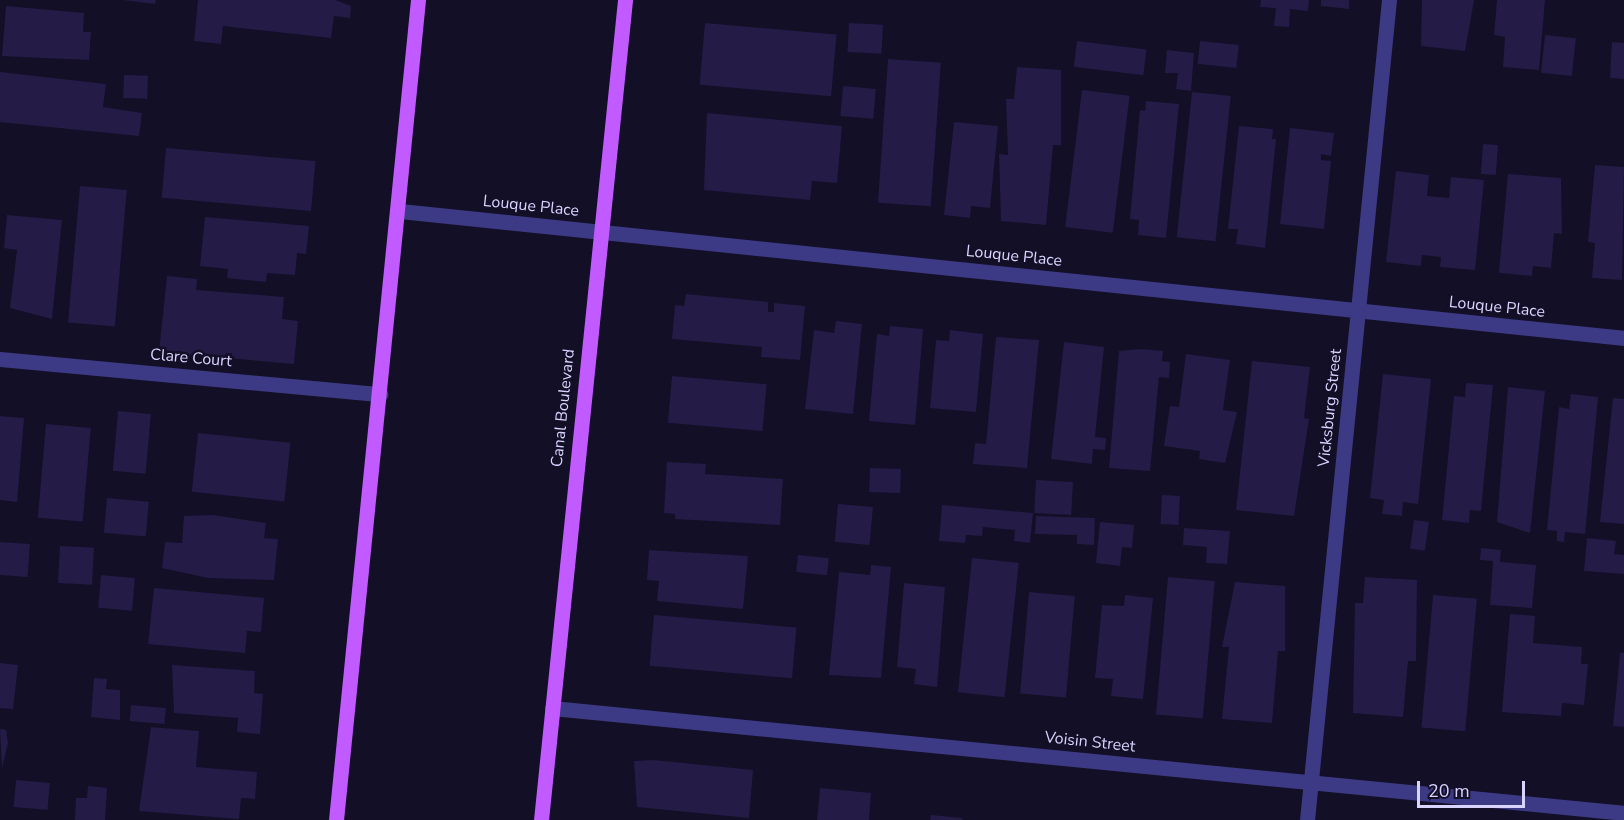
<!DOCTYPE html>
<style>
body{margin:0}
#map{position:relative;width:1624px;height:820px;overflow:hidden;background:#130f26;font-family:"Nunito Sans",sans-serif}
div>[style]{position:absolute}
.building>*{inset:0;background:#241b47;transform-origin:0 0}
.minor>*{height:15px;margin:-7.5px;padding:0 7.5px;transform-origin:7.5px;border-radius:7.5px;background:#3d3a85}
.major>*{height:15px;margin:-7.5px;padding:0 7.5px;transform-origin:7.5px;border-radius:7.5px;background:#c25bff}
span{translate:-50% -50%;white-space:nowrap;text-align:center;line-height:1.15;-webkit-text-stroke:5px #130f26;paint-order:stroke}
.street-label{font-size:16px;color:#d9d4ff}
.scale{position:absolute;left:1417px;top:781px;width:108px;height:27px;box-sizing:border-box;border:3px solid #d9d4ff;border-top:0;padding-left:8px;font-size:18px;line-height:21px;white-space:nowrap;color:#d9d4ff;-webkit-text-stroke:4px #130f26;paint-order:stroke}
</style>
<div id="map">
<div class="building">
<div style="clip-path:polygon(123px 0,156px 0,155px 4px)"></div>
<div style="clip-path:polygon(198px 0,335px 0,351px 6px,350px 18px,334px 16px,331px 38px,223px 26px,221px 44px,194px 41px)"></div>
<div style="clip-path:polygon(1261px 0,1309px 0,1308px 11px,1290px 9px,1289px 27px,1274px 26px,1276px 8px,1260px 7px)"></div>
<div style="clip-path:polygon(1321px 0,1349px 0,1349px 9px,1321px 6px)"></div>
<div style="clip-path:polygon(1422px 0,1474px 0,1465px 51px,1421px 46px)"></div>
<div style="clip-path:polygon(1497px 0,1545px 0,1539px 70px,1503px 67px,1505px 37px,1494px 35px)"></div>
<div style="clip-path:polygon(6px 6px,84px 13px,83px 32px,91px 32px,89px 60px,2px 56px)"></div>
<div style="left:705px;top:23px;width:132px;height:62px;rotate:5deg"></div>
<div style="left:849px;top:23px;width:34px;height:29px;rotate:3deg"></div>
<div style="left:1545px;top:35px;width:31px;height:38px;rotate:6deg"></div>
<div style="left:1077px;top:41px;width:70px;height:26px;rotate:7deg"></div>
<div style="left:1200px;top:41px;width:39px;height:23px;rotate:6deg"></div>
<div style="clip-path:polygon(1612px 42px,1624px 43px,1624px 79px,1610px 78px)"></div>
<div style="clip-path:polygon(1167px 50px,1194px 53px,1191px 91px,1176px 89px,1178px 73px,1165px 73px)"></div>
<div style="left:888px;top:59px;width:53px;height:144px;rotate:4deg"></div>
<div style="clip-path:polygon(1017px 67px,1061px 70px,1061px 145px,1053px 145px,1046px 225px,1001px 221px,999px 154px,1008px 155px,1006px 99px,1014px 99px)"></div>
<div style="clip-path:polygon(0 72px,106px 84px,103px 107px,142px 113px,139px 136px,0 122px)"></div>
<div style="left:124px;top:75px;width:24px;height:23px;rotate:2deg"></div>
<div style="left:843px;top:86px;width:33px;height:30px;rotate:5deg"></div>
<div style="left:1082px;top:90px;width:48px;height:138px;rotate:7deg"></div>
<div style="left:1192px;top:92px;width:39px;height:146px;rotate:6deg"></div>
<div style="clip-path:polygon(1146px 101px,1179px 104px,1166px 238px,1138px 235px,1139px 220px,1130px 219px,1140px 110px,1145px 111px)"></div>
<div style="clip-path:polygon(707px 113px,842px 126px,837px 183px,812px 181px,810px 200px,704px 190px)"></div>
<div style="clip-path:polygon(954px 122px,998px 126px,990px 208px,971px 206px,970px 218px,944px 215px)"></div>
<div style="clip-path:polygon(1239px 126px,1273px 129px,1272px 139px,1276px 139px,1265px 248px,1236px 244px,1238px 229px,1228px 229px)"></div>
<div style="clip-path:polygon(1290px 128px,1334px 133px,1331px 156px,1321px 154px,1321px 160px,1331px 161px,1324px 229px,1280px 224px)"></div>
<div style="left:1483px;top:144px;width:15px;height:30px;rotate:4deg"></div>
<div style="left:166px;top:148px;width:150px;height:50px;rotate:5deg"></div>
<div style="clip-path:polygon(1595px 165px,1624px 167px,1622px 280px,1592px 278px,1595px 243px,1588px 242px)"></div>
<div style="clip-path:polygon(1396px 171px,1429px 175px,1427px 196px,1449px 198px,1451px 177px,1484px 180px,1475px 270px,1440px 267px,1441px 257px,1422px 255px,1421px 266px,1386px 262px)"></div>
<div style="clip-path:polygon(1508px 174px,1561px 178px,1562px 234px,1554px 233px,1551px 268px,1533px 266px,1532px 276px,1499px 273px)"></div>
<div style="left:80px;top:186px;width:47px;height:137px;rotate:5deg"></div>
<div style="clip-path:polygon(7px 215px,62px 220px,52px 319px,10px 308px,17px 250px,4px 248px)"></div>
<div style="clip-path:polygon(205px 217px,309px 226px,306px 254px,297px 253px,295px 275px,267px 273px,266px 282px,227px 278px,228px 269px,200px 266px)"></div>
<div style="clip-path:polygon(167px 276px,197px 279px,196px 290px,284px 297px,282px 319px,298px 321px,294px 364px,159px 352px)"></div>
<div style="clip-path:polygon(686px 294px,768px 302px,768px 312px,774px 312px,774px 303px,805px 306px,800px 360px,761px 357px,762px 347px,672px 339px,675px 305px,684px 306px)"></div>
<div style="clip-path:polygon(836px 321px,862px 324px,853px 414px,805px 409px,814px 330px,834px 333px)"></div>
<div style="clip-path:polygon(890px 326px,923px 329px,915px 425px,869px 421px,877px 334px,889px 336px)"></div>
<div style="clip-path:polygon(950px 330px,983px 334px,976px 412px,930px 408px,936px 340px,949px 341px)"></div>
<div style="clip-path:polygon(996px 337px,1039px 340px,1027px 468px,973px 464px,975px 443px,986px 444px)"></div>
<div style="clip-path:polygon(1064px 342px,1104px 347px,1095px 437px,1106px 438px,1105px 450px,1093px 449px,1092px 464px,1051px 459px)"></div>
<div style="clip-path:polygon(1140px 349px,1163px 351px,1162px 361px,1170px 362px,1169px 378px,1159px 377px,1150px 471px,1109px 468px,1119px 351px)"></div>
<div style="clip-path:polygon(1186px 354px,1230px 360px,1223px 410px,1237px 412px,1225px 463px,1199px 459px,1200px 451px,1164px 446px,1170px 406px,1179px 407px)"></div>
<div style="clip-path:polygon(1252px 361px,1310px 367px,1304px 418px,1309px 419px,1294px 516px,1236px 510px)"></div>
<div style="clip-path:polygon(1383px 374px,1431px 379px,1418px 504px,1403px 502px,1402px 516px,1382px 514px,1384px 500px,1370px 498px)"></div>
<div style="left:672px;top:376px;width:95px;height:47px;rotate:5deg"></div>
<div style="clip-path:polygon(1466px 383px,1493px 385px,1481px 511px,1470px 510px,1469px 523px,1442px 520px,1454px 396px,1465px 397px)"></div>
<div style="clip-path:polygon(1508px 387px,1545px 391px,1530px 533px,1497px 522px)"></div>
<div style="clip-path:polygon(1571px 394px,1598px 397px,1585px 534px,1565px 532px,1564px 542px,1557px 541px,1557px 531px,1547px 530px,1559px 407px,1569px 409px)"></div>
<div style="clip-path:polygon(1613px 398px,1624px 399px,1624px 524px,1600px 522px)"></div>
<div style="left:118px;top:411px;width:33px;height:60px;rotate:5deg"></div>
<div style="clip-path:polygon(0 416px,24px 418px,17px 502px,0 500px)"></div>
<div style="left:46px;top:424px;width:45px;height:94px;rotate:5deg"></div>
<div style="left:198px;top:433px;width:93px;height:59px;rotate:6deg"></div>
<div style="clip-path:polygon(667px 462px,706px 464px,705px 474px,783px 479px,780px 525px,675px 519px,675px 514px,664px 513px)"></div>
<div style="left:870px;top:468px;width:31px;height:24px;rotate:2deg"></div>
<div style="left:1036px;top:480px;width:37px;height:33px;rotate:3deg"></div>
<div style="left:1162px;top:495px;width:18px;height:29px;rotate:3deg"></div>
<div style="left:107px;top:498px;width:42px;height:35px;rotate:5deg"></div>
<div style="left:838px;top:504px;width:35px;height:38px;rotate:5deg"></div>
<div style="clip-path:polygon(942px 505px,1033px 513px,1030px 543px,1014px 541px,1015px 530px,983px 527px,982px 536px,966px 535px,965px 543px,939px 541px)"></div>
<div style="clip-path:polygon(213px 515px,266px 523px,264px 538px,278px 539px,274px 580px,208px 578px,162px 568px,165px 542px,182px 543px,184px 516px)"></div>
<div style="clip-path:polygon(1036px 516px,1095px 518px,1094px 545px,1077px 544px,1077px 535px,1035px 534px)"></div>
<div style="left:1414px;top:520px;width:15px;height:29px;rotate:8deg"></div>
<div style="clip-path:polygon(1100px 522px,1134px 525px,1132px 548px,1122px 547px,1120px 566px,1096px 563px)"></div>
<div style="clip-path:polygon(1184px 528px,1230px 531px,1227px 564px,1206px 563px,1207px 547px,1183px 545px)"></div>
<div style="clip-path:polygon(1587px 538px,1616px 541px,1614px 554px,1624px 555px,1624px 574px,1584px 571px)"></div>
<div style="left:0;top:542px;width:30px;height:33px;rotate:4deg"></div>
<div style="left:60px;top:546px;width:34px;height:37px;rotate:3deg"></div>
<div style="clip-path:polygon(1481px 548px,1501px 550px,1500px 562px,1536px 565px,1532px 608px,1490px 605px,1493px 561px,1480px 560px)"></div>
<div style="clip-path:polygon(649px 550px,748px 556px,743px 609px,657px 601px,659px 581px,647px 580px)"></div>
<div style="left:798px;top:555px;width:31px;height:17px;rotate:6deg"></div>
<div style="left:972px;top:558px;width:47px;height:135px;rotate:6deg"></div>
<div style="clip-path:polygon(871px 565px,891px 567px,881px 678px,829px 675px,839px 572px,870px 575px)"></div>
<div style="left:101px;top:575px;width:34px;height:33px;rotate:5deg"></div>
<div style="left:1168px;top:577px;width:47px;height:138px;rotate:5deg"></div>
<div style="clip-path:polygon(1365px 577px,1417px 580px,1416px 661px,1408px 661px,1403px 717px,1353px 713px,1355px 603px,1363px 603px)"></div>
<div style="clip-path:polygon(1235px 582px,1285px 586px,1285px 651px,1278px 651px,1272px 723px,1222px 719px,1229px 647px,1222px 647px)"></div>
<div style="clip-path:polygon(904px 583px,945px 587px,937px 687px,914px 684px,916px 669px,897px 667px)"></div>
<div style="clip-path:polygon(154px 588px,264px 598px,261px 632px,247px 631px,245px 653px,148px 644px)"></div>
<div style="left:1029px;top:592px;width:46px;height:102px;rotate:5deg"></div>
<div style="clip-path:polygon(1125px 595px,1153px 598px,1143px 699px,1111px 696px,1113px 679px,1095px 678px,1102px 605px,1124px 606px)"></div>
<div style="left:1433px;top:595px;width:44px;height:133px;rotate:5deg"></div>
<div style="clip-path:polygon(1510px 614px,1535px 616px,1533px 643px,1582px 647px,1581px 664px,1588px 664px,1584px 705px,1562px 703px,1561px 716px,1502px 712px)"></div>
<div style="left:654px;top:615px;width:143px;height:51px;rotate:5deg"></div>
<div style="clip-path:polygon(1620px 653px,1624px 653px,1624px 727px,1613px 726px)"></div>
<div style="clip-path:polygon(0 663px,18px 665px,13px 709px,0 708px)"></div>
<div style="clip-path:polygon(172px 665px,255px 671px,254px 693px,263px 694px,260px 734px,237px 732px,238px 718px,174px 713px)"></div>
<div style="clip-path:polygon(94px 678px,107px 679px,106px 689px,120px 690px,120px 720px,91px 717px)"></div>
<div style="left:131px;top:705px;width:35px;height:16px;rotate:5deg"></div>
<div style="clip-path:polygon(151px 727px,199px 731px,196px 767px,257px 772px,255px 799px,241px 798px,239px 819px,139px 811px)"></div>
<div style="clip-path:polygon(0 729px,6px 730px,8px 743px,2px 768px)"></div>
<div style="clip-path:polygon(654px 760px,753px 770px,749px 818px,637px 807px,634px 761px)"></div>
<div style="left:16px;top:780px;width:34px;height:27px;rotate:5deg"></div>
<div style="clip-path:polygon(88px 786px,107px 788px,105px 820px,75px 820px,76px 798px,87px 798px)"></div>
<div style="clip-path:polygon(820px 788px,871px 793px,869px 820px,817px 820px)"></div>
<div style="clip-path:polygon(931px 815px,962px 818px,962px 820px,930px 820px)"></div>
</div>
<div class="minor">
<div style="left:400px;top:211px;width:1231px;rotate:5.92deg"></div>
<div style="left:0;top:359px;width:382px;rotate:5.3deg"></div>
<div style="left:552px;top:708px;width:1077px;rotate:5.59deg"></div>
<div style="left:1307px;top:820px;width:824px;rotate:-84.29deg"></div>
</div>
<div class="major">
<div style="left:336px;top:820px;width:824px;rotate:-84.29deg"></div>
<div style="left:541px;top:820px;width:824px;rotate:-84.15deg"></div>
</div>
<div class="street-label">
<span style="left:531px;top:206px;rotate:6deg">Louque Place</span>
<span style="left:1014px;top:256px;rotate:6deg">Louque Place</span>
<span style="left:1497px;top:307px;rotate:6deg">Louque Place</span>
<span style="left:191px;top:358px;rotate:5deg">Clare Court</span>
<span style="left:563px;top:408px;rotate:-84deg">Canal Boulevard</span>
<span style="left:1330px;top:408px;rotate:-84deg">Vicksburg Street</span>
<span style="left:1090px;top:742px;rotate:6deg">Voisin Street</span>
</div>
<div class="scale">20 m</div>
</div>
